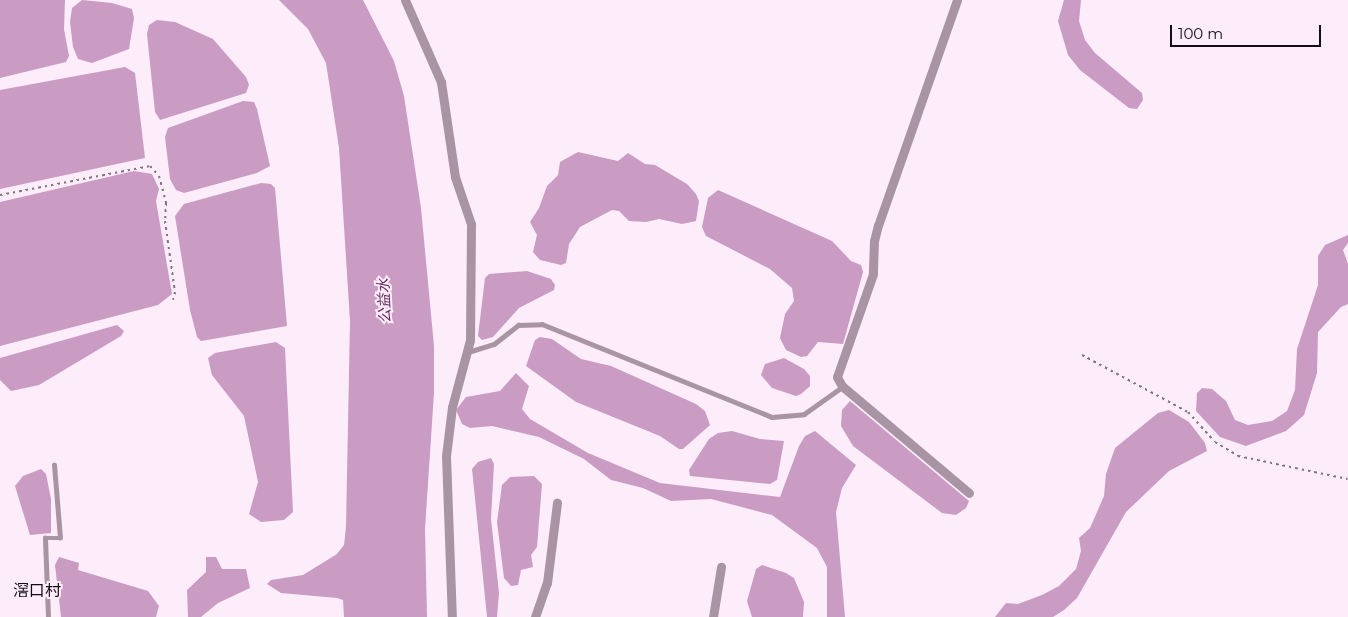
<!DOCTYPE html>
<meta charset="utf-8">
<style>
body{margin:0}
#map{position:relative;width:1348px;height:617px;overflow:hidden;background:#fdecfa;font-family:Montserrat,"Noto Sans SC",sans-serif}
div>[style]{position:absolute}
.water>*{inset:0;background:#ca9cc3}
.path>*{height:2px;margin-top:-1px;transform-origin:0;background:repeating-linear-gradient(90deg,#7f747d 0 2.5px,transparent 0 6.5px)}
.service>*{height:4.5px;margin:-2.25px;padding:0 2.25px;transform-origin:2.25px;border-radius:2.25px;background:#a994a5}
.minor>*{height:9px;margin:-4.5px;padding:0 4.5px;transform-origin:4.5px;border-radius:4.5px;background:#a994a5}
span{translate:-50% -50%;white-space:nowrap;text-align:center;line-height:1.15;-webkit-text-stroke:4px #fdecfa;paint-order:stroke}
.water-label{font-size:15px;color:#682f62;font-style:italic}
.quarter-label{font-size:16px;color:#140d13}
.scale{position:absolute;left:1170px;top:25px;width:151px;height:22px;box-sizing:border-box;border:2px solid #140d13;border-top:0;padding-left:6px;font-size:15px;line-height:18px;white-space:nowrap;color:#140d13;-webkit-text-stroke:4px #fdecfa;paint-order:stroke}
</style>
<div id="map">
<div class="water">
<div style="clip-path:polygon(0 0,65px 0,64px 29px,69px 56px,66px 62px,0 78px)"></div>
<div style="clip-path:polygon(82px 0,112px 3px,132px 9px,134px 18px,129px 49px,92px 63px,78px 59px,73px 47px,70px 22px,72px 8px)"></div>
<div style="clip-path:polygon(279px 0,363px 0,394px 61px,404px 96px,421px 208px,434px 346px,434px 393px,425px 529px,427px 617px,344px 617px,343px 600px,337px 598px,281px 593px,267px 584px,271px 580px,303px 575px,337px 554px,344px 545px,346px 527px,350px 321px,339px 148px,326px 63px,308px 29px)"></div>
<div style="clip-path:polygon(1064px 0,1081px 0,1079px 21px,1085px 40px,1095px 53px,1142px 93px,1143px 100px,1137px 109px,1129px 108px,1080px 70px,1068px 55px,1058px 21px)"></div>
<div style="clip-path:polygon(157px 20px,175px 22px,213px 39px,246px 77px,249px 85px,246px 93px,160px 120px,155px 112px,147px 34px,149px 25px)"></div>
<div style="clip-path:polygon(125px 67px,135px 73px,145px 158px,0 189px,0 90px)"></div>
<div style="clip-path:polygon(243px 101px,254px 102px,257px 109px,270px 166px,257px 173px,184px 193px,176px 190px,170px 179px,165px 137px,168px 128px)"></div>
<div style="clip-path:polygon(578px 152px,618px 161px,628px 153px,645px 164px,655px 165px,687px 184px,696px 194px,699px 201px,696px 221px,682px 224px,659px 219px,646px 222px,629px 221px,619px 211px,612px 210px,580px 227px,569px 244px,566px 263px,561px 265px,540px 260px,533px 252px,537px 235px,530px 222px,539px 208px,547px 186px,558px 175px,560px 162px)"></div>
<div style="clip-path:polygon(134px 171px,152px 174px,159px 189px,156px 201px,172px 294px,158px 305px,0 346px,0 202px)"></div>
<div style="clip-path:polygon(261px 183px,271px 184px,275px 188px,287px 326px,201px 341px,197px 337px,190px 310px,175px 216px,184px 204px)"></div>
<div style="clip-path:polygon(718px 190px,832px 241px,851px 261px,861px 265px,863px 272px,843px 344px,818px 342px,807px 356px,801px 357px,786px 350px,780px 338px,785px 314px,794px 301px,792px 288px,770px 269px,706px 236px,702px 227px,708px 198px)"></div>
<div style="clip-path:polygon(1348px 235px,1348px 243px,1343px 250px,1348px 264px,1348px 304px,1341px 307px,1318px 332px,1317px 373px,1304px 415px,1286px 431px,1246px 446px,1220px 437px,1196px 411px,1197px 393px,1202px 388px,1212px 389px,1226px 401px,1235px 420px,1248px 425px,1272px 421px,1287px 411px,1295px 390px,1297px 349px,1318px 285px,1318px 256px,1325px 245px)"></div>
<div style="clip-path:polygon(527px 271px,551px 279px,555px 285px,554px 290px,519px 308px,493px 337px,482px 340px,478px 336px,485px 278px,489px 274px)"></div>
<div style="clip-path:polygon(117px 325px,124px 331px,121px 336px,39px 385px,11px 391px,0 380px,0 358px)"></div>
<div style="clip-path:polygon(540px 337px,552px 339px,581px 359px,611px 366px,696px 404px,705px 411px,710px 425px,683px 449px,679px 449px,660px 436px,576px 402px,526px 366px,535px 340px)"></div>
<div style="clip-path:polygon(276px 342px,285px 348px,293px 512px,284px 520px,261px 522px,249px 514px,258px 482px,244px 416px,212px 375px,208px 358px,215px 353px)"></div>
<div style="clip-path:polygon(784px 358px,804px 369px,810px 376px,810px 386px,801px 394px,796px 396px,772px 388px,761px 375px,765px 364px)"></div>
<div style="clip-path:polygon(516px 373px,529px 386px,522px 409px,530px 419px,588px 453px,660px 483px,780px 497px,799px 446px,805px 436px,815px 431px,856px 465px,842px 488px,836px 512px,845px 617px,827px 617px,827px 567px,817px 548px,772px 515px,711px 499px,671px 501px,643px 488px,611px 480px,584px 459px,539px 437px,492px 426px,470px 428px,462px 424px,456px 410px,466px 397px,500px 391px)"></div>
<div style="clip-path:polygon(850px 401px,969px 501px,966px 508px,956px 515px,942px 513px,853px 446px,841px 426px,842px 410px)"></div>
<div style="clip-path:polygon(1169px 410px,1189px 422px,1205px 443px,1207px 451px,1169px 471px,1126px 512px,1077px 598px,1064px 610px,1053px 617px,995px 617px,1006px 603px,1018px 604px,1042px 595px,1059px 586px,1076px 569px,1081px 551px,1079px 538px,1090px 528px,1104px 496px,1106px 474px,1115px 448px,1158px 413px)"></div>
<div style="clip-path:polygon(732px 431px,760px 439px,784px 441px,777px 480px,770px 484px,690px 476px,689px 470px,709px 439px,718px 433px)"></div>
<div style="clip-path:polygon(491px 458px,494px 464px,491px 519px,499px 593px,497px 617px,487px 617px,472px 469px,478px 462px)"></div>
<div style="clip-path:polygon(41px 469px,46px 474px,51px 499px,51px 533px,30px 535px,15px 486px,23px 476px)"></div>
<div style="clip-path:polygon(534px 476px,542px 484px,537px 547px,531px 555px,533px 567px,521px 570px,518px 585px,511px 586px,504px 578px,497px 522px,502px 485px,510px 477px)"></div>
<div style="clip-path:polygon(59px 557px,79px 563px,78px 570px,148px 591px,159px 606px,156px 617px,61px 617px,55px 565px)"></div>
<div style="clip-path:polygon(206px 557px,216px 557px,222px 569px,246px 569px,250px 588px,218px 603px,201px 617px,188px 617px,187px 590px,206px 572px)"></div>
<div style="clip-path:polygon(762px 565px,786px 573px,794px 578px,804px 602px,803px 617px,752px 617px,747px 601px,756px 569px)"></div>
</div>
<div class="path">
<div style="left:0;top:195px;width:153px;rotate:-10.9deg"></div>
<div style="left:150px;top:166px;width:13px;rotate:48deg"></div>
<div style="left:159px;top:176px;width:28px;rotate:75deg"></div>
<div style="left:166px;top:203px;width:18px;rotate:93deg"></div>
<div style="left:165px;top:221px;width:72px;rotate:82deg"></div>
<div style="left:175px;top:292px;width:8px;rotate:104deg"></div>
<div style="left:1082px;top:355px;width:120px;rotate:28.3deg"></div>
<div style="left:1188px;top:412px;width:40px;rotate:48deg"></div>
<div style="left:1215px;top:442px;width:27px;rotate:31deg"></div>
<div style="left:1238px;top:456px;width:112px;rotate:11.8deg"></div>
</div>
<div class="service">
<div style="left:468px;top:352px;width:27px;rotate:-17deg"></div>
<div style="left:494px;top:344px;width:31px;rotate:-38deg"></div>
<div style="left:518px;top:325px;width:24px;rotate:-2deg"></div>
<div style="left:542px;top:324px;width:248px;rotate:22deg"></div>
<div style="left:772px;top:417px;width:32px;rotate:-5deg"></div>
<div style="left:804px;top:414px;width:47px;rotate:-35.4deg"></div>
<div style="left:48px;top:617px;width:79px;rotate:-92.2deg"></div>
<div style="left:45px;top:538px;width:15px"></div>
<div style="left:60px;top:538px;width:73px;rotate:-94.7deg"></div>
</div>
<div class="minor">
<div style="left:405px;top:0;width:90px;rotate:66.3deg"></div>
<div style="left:441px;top:82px;width:96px;rotate:81.6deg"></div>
<div style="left:455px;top:177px;width:50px;rotate:71.2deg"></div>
<div style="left:471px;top:224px;width:116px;rotate:90.5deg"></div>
<div style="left:470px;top:340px;width:69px;rotate:105deg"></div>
<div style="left:452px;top:407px;width:49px;rotate:97deg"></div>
<div style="left:446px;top:456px;width:161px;rotate:87.9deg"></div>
<div style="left:957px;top:0;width:238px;rotate:109.3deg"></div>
<div style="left:878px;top:225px;width:16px;rotate:104deg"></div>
<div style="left:874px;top:241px;width:33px;rotate:92deg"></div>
<div style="left:873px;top:274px;width:109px;rotate:109.3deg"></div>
<div style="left:837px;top:377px;width:10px;rotate:61deg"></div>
<div style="left:842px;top:386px;width:166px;rotate:40.1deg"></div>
<div style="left:535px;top:617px;width:36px;rotate:-71deg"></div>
<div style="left:547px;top:583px;width:81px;rotate:-82.9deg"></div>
<div style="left:713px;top:617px;width:51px;rotate:-80.9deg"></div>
</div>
<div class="water-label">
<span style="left:384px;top:301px;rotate:-93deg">公益水</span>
</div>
<div class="quarter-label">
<span style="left:37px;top:591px">滘口村</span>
</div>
<div class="scale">100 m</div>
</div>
